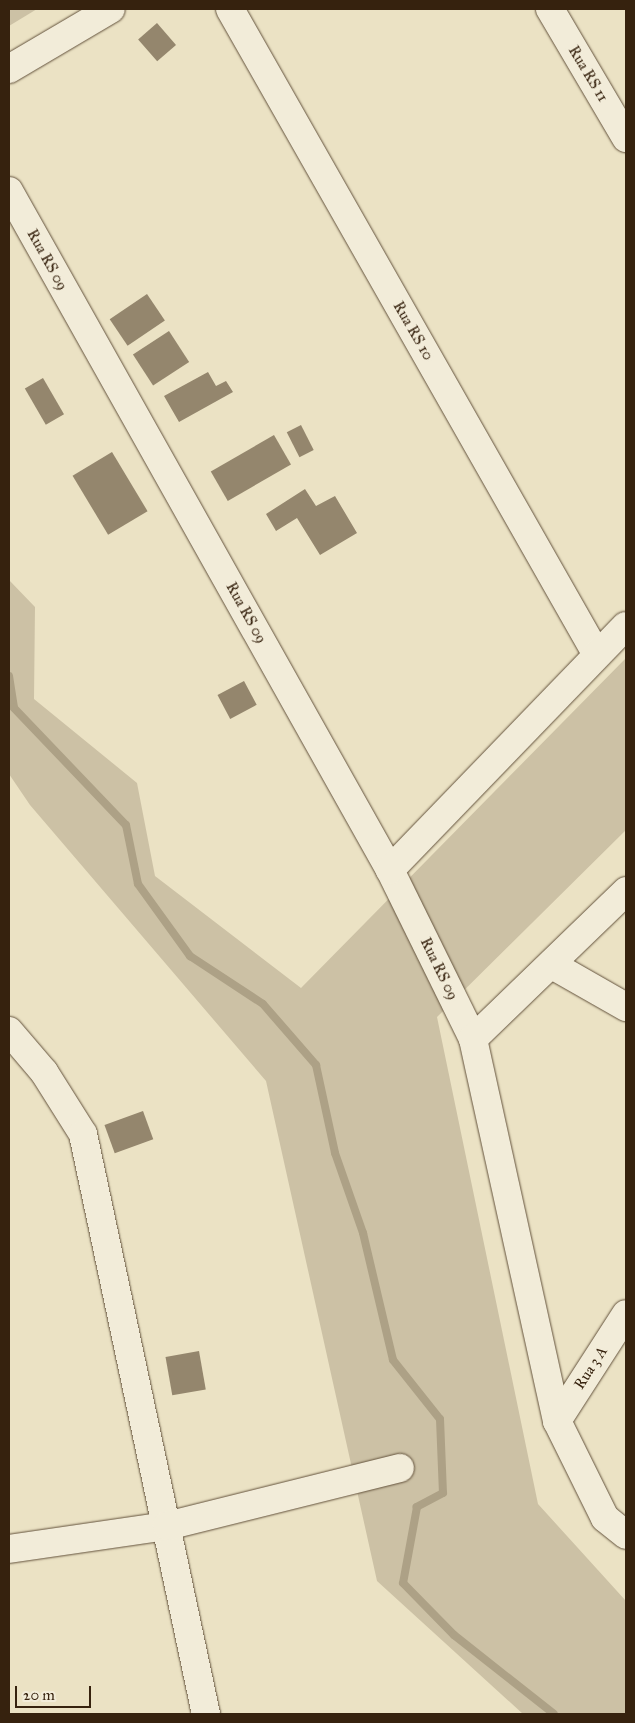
<!DOCTYPE html>
<style>
body{margin:0}
#map{position:relative;width:635px;height:1723px;overflow:hidden;background:#ebe2c4;font-family:"IM FELL Great Primer",serif}
div>[style]{position:absolute}
.green>*{inset:0;background:#ccc1a5}
.stream>*{height:8px;margin:-4px;padding:0 4px;transform-origin:4px;border-radius:4px;background:#ada186}
.building>*{inset:0;background:#94866d;transform-origin:0 0}
.roads{filter:drop-shadow(0 0 1px #63523c) drop-shadow(0 0 1px #63523c)}
.minor>*{height:28px;margin:-14px;padding:0 14px;transform-origin:14px;border-radius:14px;background:#f2ecd9}
span{translate:-50% -50%;white-space:nowrap;text-align:center;line-height:1.15;-webkit-text-stroke:4.5px #f2ecd9;paint-order:stroke}
.street-label{font-size:15px;color:#36220e}
.frame{position:absolute;inset:0;border:10px solid #36220e;pointer-events:none}
.scale{position:absolute;left:15px;top:1686px;width:76px;height:22px;box-sizing:border-box;border:2px solid #36220e;border-top:0;padding-left:6px;font-size:15px;line-height:18px;white-space:nowrap;color:#36220e;-webkit-text-stroke:4px #f2ecd9;paint-order:stroke}
</style>
<div id="map">
<div class="green">
<div style="clip-path:polygon(9px 9px,37px 9px,9px 26px)"></div>
<div style="clip-path:polygon(9px 580px,35px 607px,34px 699px,137px 783px,155px 876px,301px 988px,626px 658px,626px 830px,437px 1017px,538px 1504px,626px 1601px,626px 1714px,523px 1714px,377px 1581px,266px 1081px,30px 805px,9px 774px)"></div>
</div>
<div class="stream">
<div style="left:9px;top:676px;width:32px;rotate:81deg"></div>
<div style="left:14px;top:708px;width:162px;rotate:46.3deg"></div>
<div style="left:126px;top:825px;width:60px;rotate:78.5deg"></div>
<div style="left:138px;top:884px;width:89px;rotate:54.2deg"></div>
<div style="left:190px;top:956px;width:87px;rotate:33.3deg"></div>
<div style="left:263px;top:1004px;width:81px;rotate:49deg"></div>
<div style="left:316px;top:1065px;width:90px;rotate:77.8deg"></div>
<div style="left:335px;top:1153px;width:85px;rotate:70.7deg"></div>
<div style="left:363px;top:1233px;width:130px;rotate:76.7deg"></div>
<div style="left:393px;top:1360px;width:75px;rotate:51.5deg"></div>
<div style="left:440px;top:1419px;width:74px;rotate:87.7deg"></div>
<div style="left:443px;top:1493px;width:30px;rotate:152deg"></div>
<div style="left:417px;top:1507px;width:77px;rotate:100.4deg"></div>
<div style="left:403px;top:1583px;width:73px;rotate:45.6deg"></div>
<div style="left:454px;top:1635px;width:127px;rotate:38.3deg"></div>
</div>
<div class="building">
<div style="left:157px;top:23px;width:29px;height:25px;rotate:49deg"></div>
<div style="left:147px;top:294px;width:32px;height:45px;rotate:56deg"></div>
<div style="left:169px;top:331px;width:37px;height:43px;rotate:57deg"></div>
<div style="clip-path:polygon(208px 372px,216px 386px,226px 381px,233px 392px,179px 422px,164px 396px)"></div>
<div style="left:43px;top:378px;width:42px;height:21px;rotate:60deg"></div>
<div style="left:301px;top:425px;width:28px;height:16px;rotate:63deg"></div>
<div style="left:274px;top:435px;width:34px;height:73px;rotate:60deg"></div>
<div style="left:112px;top:452px;width:69px;height:46px;rotate:59deg"></div>
<div style="clip-path:polygon(305px 489px,316px 506px,335px 496px,357px 533px,320px 555px,297px 518px,276px 531px,266px 514px)"></div>
<div style="left:244px;top:681px;width:27px;height:30px;rotate:62deg"></div>
<div style="left:143px;top:1111px;width:30px;height:41px;rotate:70deg"></div>
<div style="left:199px;top:1351px;width:39px;height:34px;rotate:80deg"></div>
</div>
<div class="roads">
<div class="minor">
<div style="left:230px;top:9px;width:741px;rotate:60.39deg"></div>
<div style="left:550px;top:9px;width:150px;rotate:59.5deg"></div>
<div style="left:9px;top:69px;width:118px;rotate:-30.5deg"></div>
<div style="left:9px;top:191px;width:779px;rotate:60.7deg"></div>
<div style="left:390px;top:870px;width:188px;rotate:63.8deg"></div>
<div style="left:473px;top:1039px;width:391px;rotate:77.6deg"></div>
<div style="left:557px;top:1421px;width:108px;rotate:63.7deg"></div>
<div style="left:605px;top:1518px;width:27px;rotate:39deg"></div>
<div style="left:390px;top:870px;width:339px;rotate:-46deg"></div>
<div style="left:554px;top:966px;width:83px;rotate:29.7deg"></div>
<div style="left:9px;top:1031px;width:54px;rotate:49.5deg"></div>
<div style="left:44px;top:1072px;width:73px;rotate:57.8deg"></div>
<div style="left:83px;top:1134px;width:593px;rotate:78.03deg"></div>
<div style="left:473px;top:1039px;width:213px;rotate:-44deg"></div>
<div style="left:557px;top:1421px;width:127px;rotate:-57.2deg"></div>
<div style="left:9px;top:1549px;width:160px;rotate:-8.3deg"></div>
<div style="left:167px;top:1526px;width:240px;rotate:-14deg"></div>
</div>
</div>
<div class="street-label">
<span style="left:588px;top:74px;rotate:59deg">Rua RS 11</span>
<span style="left:47px;top:260px;rotate:61deg">Rua RS 09</span>
<span style="left:413px;top:331px;rotate:60deg">Rua RS 10</span>
<span style="left:246px;top:613px;rotate:61deg">Rua RS 09</span>
<span style="left:439px;top:969px;rotate:64deg">Rua RS 09</span>
<span style="left:591px;top:1368px;rotate:-57deg">Rua 3 A</span>
</div>
<div class="frame"></div>
<div class="scale">20 m</div>
</div>
